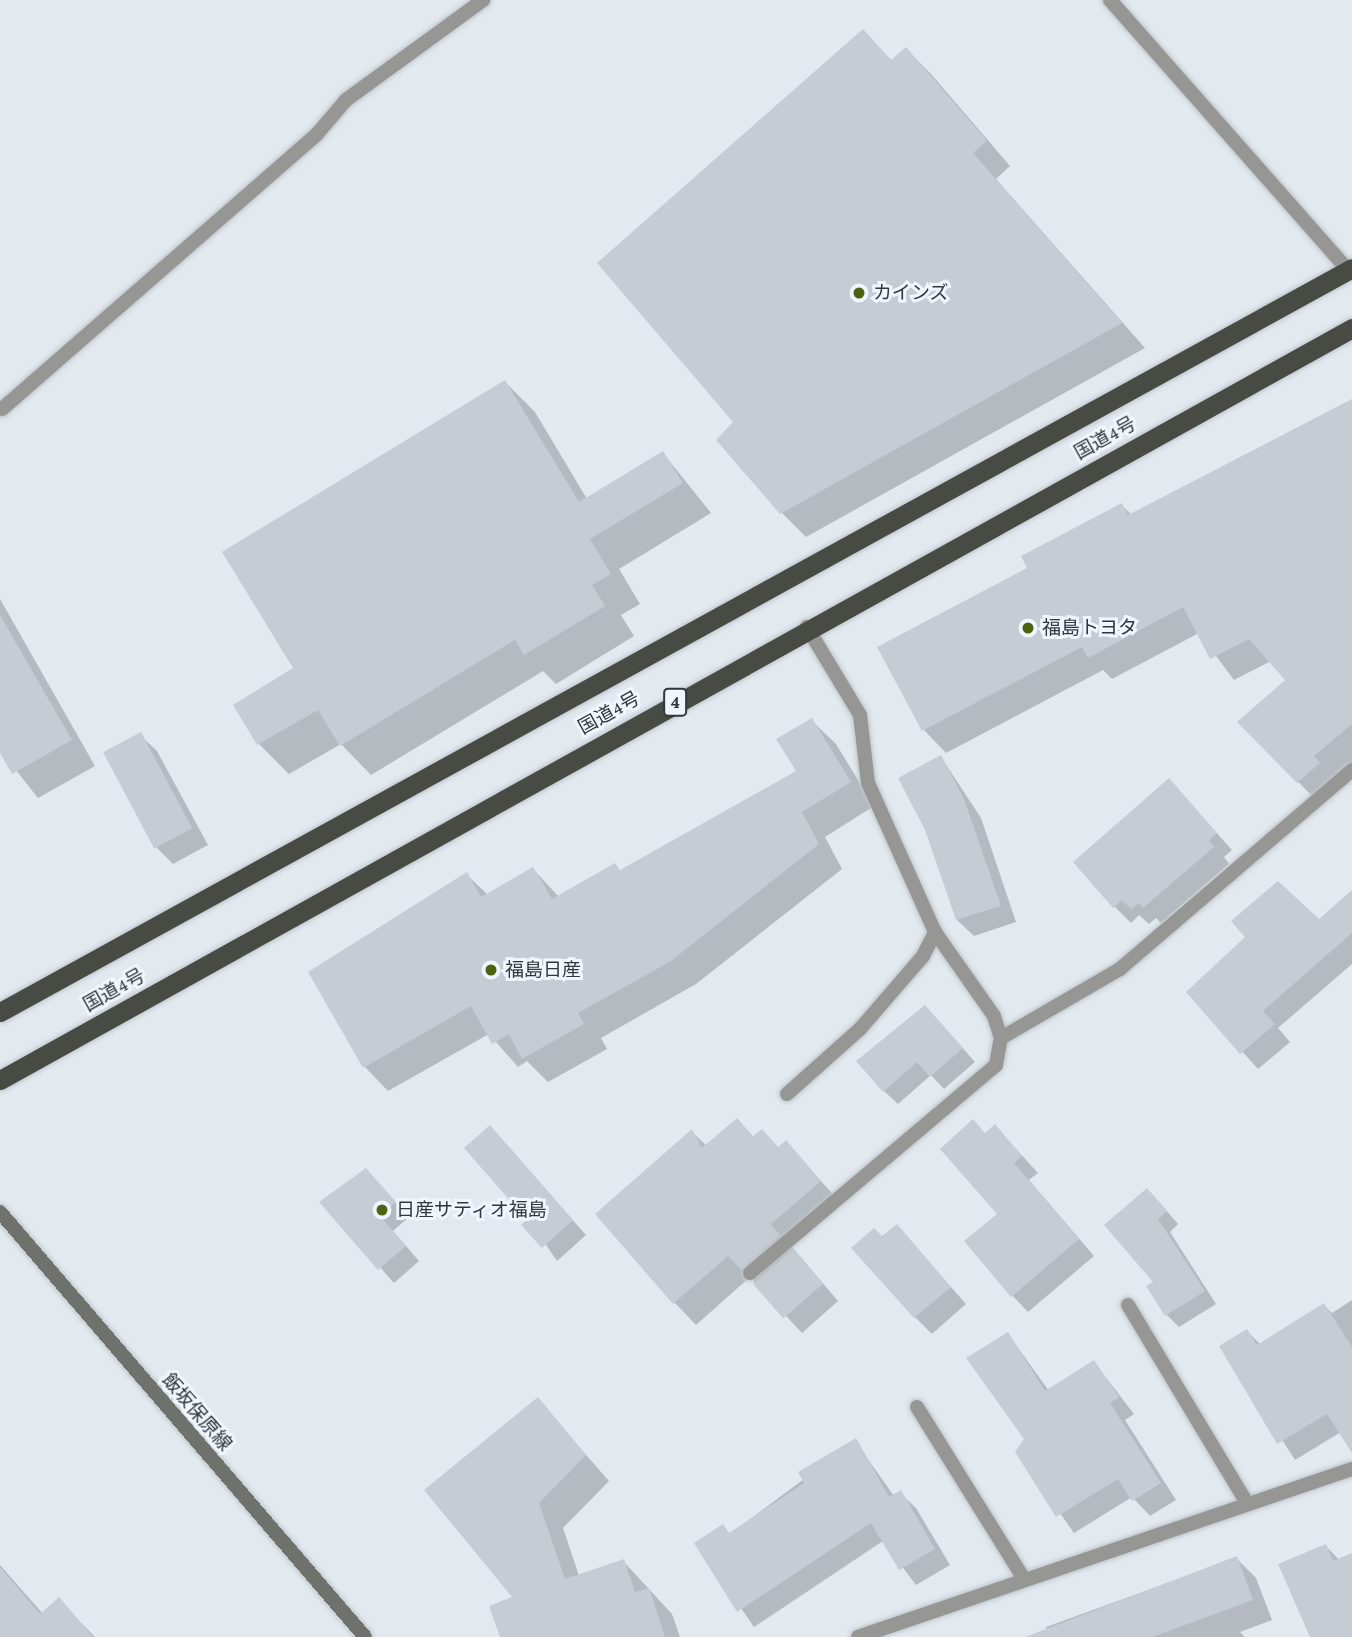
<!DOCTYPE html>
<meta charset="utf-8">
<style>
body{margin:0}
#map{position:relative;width:1352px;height:1637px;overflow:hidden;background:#e2e9ef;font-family:"Crimson Pro","Noto Sans JP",serif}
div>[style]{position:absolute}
.shadow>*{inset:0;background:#0003}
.building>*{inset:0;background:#c6ccd3;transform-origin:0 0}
.roads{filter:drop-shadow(0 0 2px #bfc5cb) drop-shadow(0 0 2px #bfc5cb)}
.service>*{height:14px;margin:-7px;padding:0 7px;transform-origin:7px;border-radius:7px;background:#969794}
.minor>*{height:14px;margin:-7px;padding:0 7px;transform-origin:7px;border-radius:7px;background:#969794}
.tertiary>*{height:14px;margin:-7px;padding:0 7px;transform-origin:7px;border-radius:7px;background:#969794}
.secondary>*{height:14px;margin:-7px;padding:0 7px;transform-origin:7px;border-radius:7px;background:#6f716c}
.trunk>*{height:19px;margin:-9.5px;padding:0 9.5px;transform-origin:9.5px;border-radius:9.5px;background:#484a44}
.dots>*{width:19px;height:19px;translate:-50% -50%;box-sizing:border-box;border:4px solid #eff6fd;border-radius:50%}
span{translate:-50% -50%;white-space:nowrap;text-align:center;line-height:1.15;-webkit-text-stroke:6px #eff6fd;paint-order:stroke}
.shield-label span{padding:2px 5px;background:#eff6fd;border:2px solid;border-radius:5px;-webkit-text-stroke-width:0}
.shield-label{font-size:18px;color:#343739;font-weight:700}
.poi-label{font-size:19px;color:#343739}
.left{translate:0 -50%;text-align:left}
.street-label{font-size:19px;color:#343739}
</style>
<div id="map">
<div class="shadow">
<div style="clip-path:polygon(863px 31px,892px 61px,906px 49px,931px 74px,1010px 166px,996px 179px,1145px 348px,806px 537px,781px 512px,736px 422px)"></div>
<div style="clip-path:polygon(505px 382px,535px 412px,587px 499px,663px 453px,711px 513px,619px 569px,640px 604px,621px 615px,634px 636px,556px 684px,543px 671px,371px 775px,341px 744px,289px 774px,259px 744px,236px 706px,295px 669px)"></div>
<div style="clip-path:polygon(1352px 401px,1352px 765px,1321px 805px,1239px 722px,1288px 680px,1271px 661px,1234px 680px,1199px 633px,1112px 679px,1103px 670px,946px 753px,924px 730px,880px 648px,1029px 569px,1121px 505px,1132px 515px)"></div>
<div style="clip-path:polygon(0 599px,95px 766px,38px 798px,0 750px)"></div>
<div style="clip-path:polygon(811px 720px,836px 744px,874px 806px,825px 837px,842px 869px,696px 984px,601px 1038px,607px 1049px,548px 1082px,527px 1061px,518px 1067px,489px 1034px,388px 1091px,364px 1066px,467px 875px,488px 895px,533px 869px,559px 897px,621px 871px,798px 772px)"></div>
<div style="clip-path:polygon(140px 735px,157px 751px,208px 845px,173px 864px,157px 848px)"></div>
<div style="clip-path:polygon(941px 757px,981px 818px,1016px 922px,974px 936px,957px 920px)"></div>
<div style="clip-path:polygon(1169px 780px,1232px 850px,1224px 857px,1229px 864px,1161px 923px,1156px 918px,1149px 924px,1139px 915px,1131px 923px,1114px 906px)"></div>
<div style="clip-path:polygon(1352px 909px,1352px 964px,1278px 1028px,1290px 1042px,1258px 1069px,1189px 992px)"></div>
<div style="clip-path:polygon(938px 1020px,975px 1062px,944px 1089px,931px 1075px,898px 1104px,884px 1091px)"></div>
<div style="clip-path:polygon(995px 1126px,1038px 1173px,1029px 1180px,1094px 1256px,1028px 1312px,1012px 1295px,986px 1134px)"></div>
<div style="clip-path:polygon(490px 1127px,586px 1235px,557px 1261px,529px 1220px)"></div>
<div style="clip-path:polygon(692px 1132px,707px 1146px,754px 1138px,779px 1149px,786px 1143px,842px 1204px,792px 1247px,838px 1301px,802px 1333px,750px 1277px,696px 1325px,674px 1302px)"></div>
<div style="clip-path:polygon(366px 1170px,409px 1217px,393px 1231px,419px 1261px,394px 1283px,322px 1202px)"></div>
<div style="clip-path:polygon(1159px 1202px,1178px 1224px,1170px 1232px,1216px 1304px,1179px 1327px,1167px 1315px,1156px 1282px,1106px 1225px)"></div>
<div style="clip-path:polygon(897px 1226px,966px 1304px,932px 1334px,915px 1317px,882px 1239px)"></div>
<div style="clip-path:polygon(1352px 1300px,1352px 1444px,1341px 1432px,1295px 1460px,1222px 1346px,1247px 1331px,1260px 1344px,1324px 1305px,1332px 1313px)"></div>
<div style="clip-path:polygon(1008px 1334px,1049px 1391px,1094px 1362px,1134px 1414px,1125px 1420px,1176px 1500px,1150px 1516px,1132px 1497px,1074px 1533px,1017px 1452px,1026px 1439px)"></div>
<div style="clip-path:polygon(537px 1399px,609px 1481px,563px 1528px,579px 1576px,623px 1561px,672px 1614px,680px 1637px,502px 1637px,515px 1598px)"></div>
<div style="clip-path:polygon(855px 1441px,894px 1496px,900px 1493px,916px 1508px,950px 1565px,916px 1585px,883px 1541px,754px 1627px,696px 1543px,723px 1526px,730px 1534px)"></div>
<div style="clip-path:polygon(1326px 1546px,1342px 1563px,1352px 1588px,1352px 1637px,1311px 1637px)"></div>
<div style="clip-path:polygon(1236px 1558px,1256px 1578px,1272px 1620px,1240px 1632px,1245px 1637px,1049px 1637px,1046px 1627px)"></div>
<div style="clip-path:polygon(0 1565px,43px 1614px,59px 1600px,95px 1637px,0 1637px)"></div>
</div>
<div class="building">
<div style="clip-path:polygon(863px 29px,891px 60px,906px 47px,987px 141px,973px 153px,1122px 323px,780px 514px,716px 440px,733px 422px,597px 263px)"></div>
<div style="clip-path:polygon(505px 380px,579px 502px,663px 451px,683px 483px,590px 539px,611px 574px,592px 585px,605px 606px,524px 655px,515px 640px,340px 746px,318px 710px,257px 745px,233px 705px,293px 668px,222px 552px)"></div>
<div style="clip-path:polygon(1352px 399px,1352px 724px,1314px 756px,1320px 763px,1297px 783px,1237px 722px,1285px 680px,1249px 639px,1210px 659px,1183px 607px,1088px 658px,1082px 647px,922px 731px,877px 647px,1027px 568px,1021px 556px,1122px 503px,1128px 515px)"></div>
<div style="clip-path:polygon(0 615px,72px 740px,12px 774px,0 753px)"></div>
<div style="clip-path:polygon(812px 718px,851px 782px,802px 812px,819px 844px,671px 961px,578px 1013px,584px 1024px,522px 1059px,509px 1034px,492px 1044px,471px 1006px,363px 1068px,308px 972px,467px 872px,481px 897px,533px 867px,552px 899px,615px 863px,620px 870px,796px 771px,776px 739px)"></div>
<div style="left:141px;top:732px;width:109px;height:43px;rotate:62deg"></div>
<div style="clip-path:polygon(941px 755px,964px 799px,1001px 906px,956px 920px,925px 830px,898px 778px)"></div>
<div style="clip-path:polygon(1169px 778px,1217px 833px,1209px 840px,1214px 847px,1143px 908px,1139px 903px,1131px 909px,1122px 900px,1113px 908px,1073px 862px)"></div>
<div style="clip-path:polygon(1278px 881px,1319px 919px,1352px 890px,1352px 933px,1263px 1011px,1275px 1024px,1240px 1054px,1186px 992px,1245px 937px,1231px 921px)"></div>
<div style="clip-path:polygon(925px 1005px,963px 1048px,930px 1077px,917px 1062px,883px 1092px,856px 1061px)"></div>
<div style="clip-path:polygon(737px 1118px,753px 1136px,762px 1129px,778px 1147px,786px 1140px,821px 1181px,771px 1224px,780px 1235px,741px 1270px,728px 1256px,673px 1304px,595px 1214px,692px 1129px,702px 1148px)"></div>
<div style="clip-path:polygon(973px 1119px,985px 1133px,995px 1124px,1022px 1156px,1014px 1163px,1079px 1239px,1011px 1297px,964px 1241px,997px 1214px,940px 1149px)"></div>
<div style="clip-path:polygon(490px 1125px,573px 1220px,542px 1248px,521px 1225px,527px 1220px,464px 1148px)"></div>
<div style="clip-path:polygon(366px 1168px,396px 1202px,380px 1216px,406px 1246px,378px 1270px,319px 1202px)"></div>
<div style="clip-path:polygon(1147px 1188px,1167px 1211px,1158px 1219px,1205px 1291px,1165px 1316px,1146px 1286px,1153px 1282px,1104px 1225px)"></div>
<div style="clip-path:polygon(897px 1224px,951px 1287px,914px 1318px,851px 1248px,874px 1228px,882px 1236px)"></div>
<div style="left:793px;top:1249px;width:46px;height:53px;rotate:49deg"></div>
<div style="clip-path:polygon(1324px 1303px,1352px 1347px,1352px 1453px,1327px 1414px,1277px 1444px,1219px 1346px,1247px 1329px,1257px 1345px)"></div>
<div style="clip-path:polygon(1008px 1332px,1045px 1391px,1094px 1360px,1119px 1397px,1110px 1403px,1161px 1483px,1132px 1501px,1118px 1479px,1056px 1517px,1015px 1452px,1024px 1439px,966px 1358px)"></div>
<div style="clip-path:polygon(538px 1397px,586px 1455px,539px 1503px,565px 1579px,624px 1559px,635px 1592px,649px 1588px,665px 1637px,500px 1637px,489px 1606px,512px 1597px,424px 1490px)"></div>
<div style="clip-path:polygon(856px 1438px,889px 1497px,901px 1490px,935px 1549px,899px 1570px,871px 1523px,737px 1612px,694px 1543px,723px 1524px,729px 1533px,804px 1483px,798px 1472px)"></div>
<div style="clip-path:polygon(1326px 1544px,1333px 1561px,1352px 1553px,1352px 1637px,1310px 1637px,1278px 1564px)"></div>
<div style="clip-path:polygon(1237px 1556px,1253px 1600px,1152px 1637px,1025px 1637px)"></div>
<div style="clip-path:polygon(0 1567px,40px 1614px,59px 1597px,93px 1637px,0 1637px)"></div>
</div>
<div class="roads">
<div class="service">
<div style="left:787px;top:1094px;width:98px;rotate:-41.7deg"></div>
<div style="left:860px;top:1029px;width:96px;rotate:-49.2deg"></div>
<div style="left:923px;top:956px;width:27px;rotate:-63deg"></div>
</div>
<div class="minor">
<div style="left:1110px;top:0;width:360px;rotate:48.6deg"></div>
<div style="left:2px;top:409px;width:418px;rotate:-41.1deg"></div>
<div style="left:317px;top:134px;width:45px;rotate:-49.5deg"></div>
<div style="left:346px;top:100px;width:170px;rotate:-36.1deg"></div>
<div style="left:1001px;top:1038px;width:138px;rotate:-30.1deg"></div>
<div style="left:1120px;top:969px;width:306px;rotate:-40.6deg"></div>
<div style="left:750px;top:1273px;width:322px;rotate:-40.2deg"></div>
<div style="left:996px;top:1065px;width:27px;rotate:-80deg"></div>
<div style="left:1001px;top:1038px;width:23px;rotate:-108deg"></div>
<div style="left:994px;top:1016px;width:103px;rotate:-125.1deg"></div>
<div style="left:935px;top:932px;width:163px;rotate:-114.2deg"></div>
<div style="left:868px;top:783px;width:68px;rotate:-96.7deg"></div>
<div style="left:860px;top:715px;width:103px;rotate:-121.1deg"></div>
<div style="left:1128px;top:1305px;width:229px;rotate:59deg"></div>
<div style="left:917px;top:1407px;width:203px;rotate:58.1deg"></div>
</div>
<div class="tertiary">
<div style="left:858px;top:1637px;width:522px;rotate:-18.78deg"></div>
</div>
<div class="secondary">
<div style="left:0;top:1212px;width:560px;rotate:49.34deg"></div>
</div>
<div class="trunk">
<div style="left:0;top:1012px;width:1543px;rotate:-28.82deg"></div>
<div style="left:0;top:1080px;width:1547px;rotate:-29.08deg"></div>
</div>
</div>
<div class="dots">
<div style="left:859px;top:293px;background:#4e630f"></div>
<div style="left:1028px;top:628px;background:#4e630f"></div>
<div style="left:491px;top:970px;background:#4e630f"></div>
<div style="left:382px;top:1210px;background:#4e630f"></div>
</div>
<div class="shield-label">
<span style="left:675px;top:702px">4</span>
</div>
<div class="poi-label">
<span class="left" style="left:873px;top:293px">カインズ</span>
<span class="left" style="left:1042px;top:628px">福島トヨタ</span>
<span class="left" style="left:505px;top:970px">福島日産</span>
<span class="left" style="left:396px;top:1210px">日産サティオ福島</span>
</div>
<div class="street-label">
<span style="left:1105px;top:438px;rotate:-29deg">国道4号</span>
<span style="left:609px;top:713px;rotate:-29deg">国道4号</span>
<span style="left:114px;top:990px;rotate:-29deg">国道4号</span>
<span style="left:197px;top:1412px;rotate:49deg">飯坂保原線</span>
</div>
</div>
